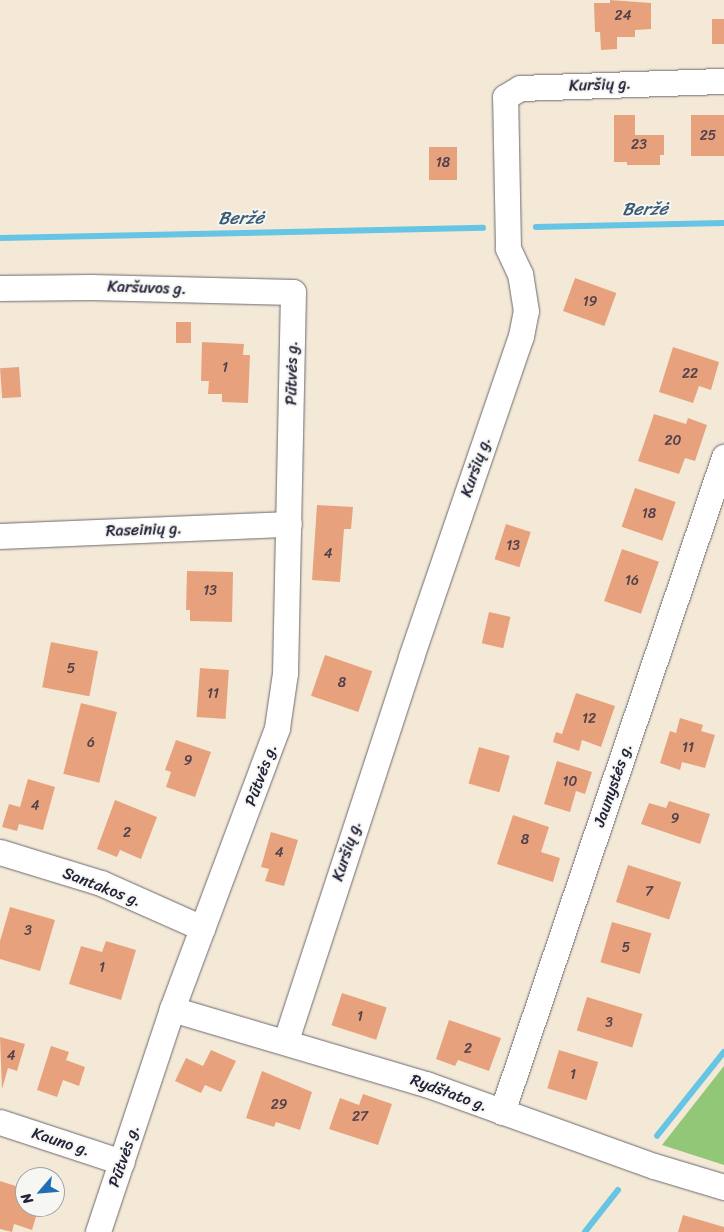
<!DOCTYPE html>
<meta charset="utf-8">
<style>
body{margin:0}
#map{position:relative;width:724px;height:1232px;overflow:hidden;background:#f4e9d6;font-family:Sriracha,sans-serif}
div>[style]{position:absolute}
.green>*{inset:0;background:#93c778}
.stream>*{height:5.5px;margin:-2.75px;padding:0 2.75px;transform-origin:2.75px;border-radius:2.75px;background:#66c4e4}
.building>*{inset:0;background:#e7a27d;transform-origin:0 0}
.roads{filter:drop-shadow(0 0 1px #6c6871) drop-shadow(0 0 1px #6c6871)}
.minor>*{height:25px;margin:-12.5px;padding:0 12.5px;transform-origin:12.5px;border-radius:12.5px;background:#fff}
span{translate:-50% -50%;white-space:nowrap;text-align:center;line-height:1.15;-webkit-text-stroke:4px #f6f6f2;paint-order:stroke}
.number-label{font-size:14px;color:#53424c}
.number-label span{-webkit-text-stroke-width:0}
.street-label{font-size:16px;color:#22223b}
.water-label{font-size:18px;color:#3a5b76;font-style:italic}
.north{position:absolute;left:15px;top:1167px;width:50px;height:50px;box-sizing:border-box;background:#f6f6f2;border:1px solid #a1a1a9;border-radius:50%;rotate:243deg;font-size:14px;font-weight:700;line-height:20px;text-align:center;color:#22223b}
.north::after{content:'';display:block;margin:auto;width:18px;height:22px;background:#1f6fb2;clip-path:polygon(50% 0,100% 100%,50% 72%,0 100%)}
</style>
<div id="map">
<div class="green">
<div style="clip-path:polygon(724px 1066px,724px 1165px,662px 1145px)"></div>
</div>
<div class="stream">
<div style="left:536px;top:227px;width:188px;rotate:-1.2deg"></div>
<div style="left:0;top:238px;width:483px;rotate:-1.2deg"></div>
<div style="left:657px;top:1136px;width:107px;rotate:-51.4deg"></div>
<div style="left:585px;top:1232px;width:53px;rotate:-51.8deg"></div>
</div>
<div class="building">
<div style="clip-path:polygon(610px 0,651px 3px,651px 29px,635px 30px,635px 37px,617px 37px,617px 49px,601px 50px,600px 32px,595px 32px,594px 3px,610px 3px)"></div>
<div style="left:712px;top:19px;width:12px;height:25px"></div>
<div style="clip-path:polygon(614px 115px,635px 115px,635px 135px,664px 135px,664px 155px,660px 155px,660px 165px,627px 165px,627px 162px,614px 162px)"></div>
<div style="left:724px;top:115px;width:41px;height:33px;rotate:90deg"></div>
<div style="left:429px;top:147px;width:28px;height:33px"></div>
<div style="left:575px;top:278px;width:44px;height:35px;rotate:20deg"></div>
<div style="left:176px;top:322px;width:15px;height:21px"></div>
<div style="clip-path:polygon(202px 342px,244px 344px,243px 355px,250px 355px,248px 403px,222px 402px,222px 394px,208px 394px,209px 381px,201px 381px)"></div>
<div style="clip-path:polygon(673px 347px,719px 362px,711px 390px,699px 386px,693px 403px,659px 392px)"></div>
<div style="left:19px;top:367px;width:30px;height:19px;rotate:86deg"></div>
<div style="clip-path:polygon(654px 414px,686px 424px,688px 418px,707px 425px,695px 461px,685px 458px,679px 474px,638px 461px)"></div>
<div style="left:635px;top:488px;width:43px;height:41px;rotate:19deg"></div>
<div style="clip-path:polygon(317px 505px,353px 507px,351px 529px,344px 529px,340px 582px,312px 580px)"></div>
<div style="left:506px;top:524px;width:26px;height:37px;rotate:18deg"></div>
<div style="left:622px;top:549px;width:39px;height:55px;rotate:19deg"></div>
<div style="clip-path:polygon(187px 571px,233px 572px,232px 622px,190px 621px,190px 610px,186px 610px)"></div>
<div style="left:489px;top:612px;width:22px;height:32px;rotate:13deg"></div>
<div style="left:51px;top:642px;width:48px;height:46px;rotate:11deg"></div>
<div style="left:325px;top:655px;width:50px;height:43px;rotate:19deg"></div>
<div style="left:200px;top:668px;width:29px;height:49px;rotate:4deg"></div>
<div style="clip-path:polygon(576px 693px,615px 706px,601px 747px,582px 740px,579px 751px,553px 742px,556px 732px,562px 734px)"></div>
<div style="left:81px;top:703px;width:37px;height:73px;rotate:14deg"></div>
<div style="clip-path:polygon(680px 718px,703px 725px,701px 731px,715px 735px,705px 768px,682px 762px,680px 770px,660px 763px,670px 731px,676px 733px)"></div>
<div style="clip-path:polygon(176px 740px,211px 752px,195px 797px,166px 787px,171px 772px,165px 770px)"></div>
<div style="left:479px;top:747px;width:32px;height:38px;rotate:16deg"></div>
<div style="clip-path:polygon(557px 761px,592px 772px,585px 794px,576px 791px,570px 812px,544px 804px)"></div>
<div style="clip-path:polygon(28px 779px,55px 787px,43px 830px,19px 824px,17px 831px,2px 827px,9px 804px,20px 807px)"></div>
<div style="clip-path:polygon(115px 800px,157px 817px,141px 859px,120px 850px,117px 857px,97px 849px)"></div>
<div style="clip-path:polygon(669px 801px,710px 814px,700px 844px,641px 824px,649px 803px,666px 808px)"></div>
<div style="clip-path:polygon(513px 815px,549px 827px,541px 852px,560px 858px,553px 882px,497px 864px)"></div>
<div style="clip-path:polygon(271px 832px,298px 840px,284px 886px,265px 881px,269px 869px,261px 867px)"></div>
<div style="left:628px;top:865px;width:56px;height:39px;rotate:18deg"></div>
<div style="clip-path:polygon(10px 907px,55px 920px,40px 971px,0 959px,0 941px)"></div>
<div style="left:612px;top:922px;width:41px;height:42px;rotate:16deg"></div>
<div style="clip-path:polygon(106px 941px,136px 950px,121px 1000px,69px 984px,81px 946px,102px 952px)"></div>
<div style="left:342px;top:993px;width:47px;height:34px;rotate:18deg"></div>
<div style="left:587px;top:997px;width:58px;height:35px;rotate:17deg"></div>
<div style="clip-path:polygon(449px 1020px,501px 1038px,489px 1071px,458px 1060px,455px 1066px,436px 1059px)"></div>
<div style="clip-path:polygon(0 1037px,25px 1044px,17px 1071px,8px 1068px,2px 1089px)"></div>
<div style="clip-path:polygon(51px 1046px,69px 1052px,66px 1060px,85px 1067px,79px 1086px,63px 1080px,57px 1097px,37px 1090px)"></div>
<div style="clip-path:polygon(211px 1050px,236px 1061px,221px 1092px,205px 1085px,201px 1093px,175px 1081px,186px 1058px,203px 1066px)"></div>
<div style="left:559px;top:1050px;width:41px;height:40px;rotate:17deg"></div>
<div style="clip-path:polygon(262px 1071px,312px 1092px,300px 1130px,276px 1122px,274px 1127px,246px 1118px)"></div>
<div style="clip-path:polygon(363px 1094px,392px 1104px,378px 1145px,329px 1129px,340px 1098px,359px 1105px)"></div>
<div style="clip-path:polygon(0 1181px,25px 1189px,25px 1207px,39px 1207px,32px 1230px,14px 1224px,12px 1232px,0 1229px)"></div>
<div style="clip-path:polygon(683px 1215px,724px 1227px,724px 1232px,678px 1232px)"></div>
</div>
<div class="roads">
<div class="minor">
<div style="left:0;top:288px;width:91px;rotate:-0.6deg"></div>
<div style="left:91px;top:287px;width:202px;rotate:1.4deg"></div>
<div style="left:293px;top:292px;width:381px;rotate:91.2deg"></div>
<div style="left:285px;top:673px;width:56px;rotate:98.3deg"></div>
<div style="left:277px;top:728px;width:300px;rotate:110.5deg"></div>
<div style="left:172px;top:1009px;width:235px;rotate:108.4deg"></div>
<div style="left:0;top:536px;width:289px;rotate:-2.4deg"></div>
<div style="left:0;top:852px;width:106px;rotate:17.1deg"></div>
<div style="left:101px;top:883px;width:111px;rotate:24deg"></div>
<div style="left:172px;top:1009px;width:265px;rotate:16.5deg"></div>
<div style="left:426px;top:1084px;width:242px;rotate:19.8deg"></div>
<div style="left:654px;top:1166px;width:73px;rotate:16.7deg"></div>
<div style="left:286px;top:1040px;width:403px;rotate:-71.9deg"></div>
<div style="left:411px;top:657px;width:339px;rotate:-71.1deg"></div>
<div style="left:521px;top:336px;width:25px;rotate:-79deg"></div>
<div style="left:526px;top:311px;width:37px;rotate:-99deg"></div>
<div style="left:520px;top:274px;width:29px;rotate:-115deg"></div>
<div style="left:508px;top:248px;width:151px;rotate:-91.1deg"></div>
<div style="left:505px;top:97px;width:17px;rotate:-31deg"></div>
<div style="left:520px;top:88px;width:204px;rotate:-2deg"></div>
<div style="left:502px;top:1112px;width:692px;rotate:-71.28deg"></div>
<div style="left:0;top:1122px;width:128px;rotate:18.2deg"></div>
</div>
</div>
<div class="number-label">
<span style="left:623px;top:16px">24</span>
<span style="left:708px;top:136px">25</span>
<span style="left:639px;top:145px">23</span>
<span style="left:443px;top:163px">18</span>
<span style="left:590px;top:302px">19</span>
<span style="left:225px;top:368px">1</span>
<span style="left:690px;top:374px">22</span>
<span style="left:673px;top:441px">20</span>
<span style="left:649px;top:514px">18</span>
<span style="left:513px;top:546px">13</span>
<span style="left:328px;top:554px">4</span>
<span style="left:632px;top:581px">16</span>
<span style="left:210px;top:591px">13</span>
<span style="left:71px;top:669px">5</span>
<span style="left:342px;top:683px">8</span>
<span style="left:213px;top:694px">11</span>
<span style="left:589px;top:719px">12</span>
<span style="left:91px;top:743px">6</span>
<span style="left:688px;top:748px">11</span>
<span style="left:188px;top:761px">9</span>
<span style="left:570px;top:782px">10</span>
<span style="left:35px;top:806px">4</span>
<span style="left:675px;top:819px">9</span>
<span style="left:127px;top:833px">2</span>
<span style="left:525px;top:840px">8</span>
<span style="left:279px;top:853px">4</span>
<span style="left:649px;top:892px">7</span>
<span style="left:28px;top:931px">3</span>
<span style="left:626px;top:948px">5</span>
<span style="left:102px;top:968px">1</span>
<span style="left:360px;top:1017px">1</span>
<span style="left:609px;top:1023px">3</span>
<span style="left:468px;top:1049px">2</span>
<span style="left:11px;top:1056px">4</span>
<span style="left:573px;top:1075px">1</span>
<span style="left:279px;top:1105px">29</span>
<span style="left:360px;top:1117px">27</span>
</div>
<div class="street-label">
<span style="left:600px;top:85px;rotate:-2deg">Kuršių g.</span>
<span style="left:147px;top:288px;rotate:2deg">Karšuvos g.</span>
<span style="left:292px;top:373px;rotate:-89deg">Pūtvės g.</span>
<span style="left:476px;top:467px;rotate:-71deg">Kuršių g.</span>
<span style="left:144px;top:530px;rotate:-2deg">Raseinių g.</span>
<span style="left:261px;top:775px;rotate:-70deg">Pūtvės g.</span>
<span style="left:613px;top:785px;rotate:-71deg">Jaunystės g.</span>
<span style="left:347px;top:851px;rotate:-72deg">Kuršių g.</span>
<span style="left:102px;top:887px;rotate:21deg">Santakos g.</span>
<span style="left:449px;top:1093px;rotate:20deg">Rydštato g.</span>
<span style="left:61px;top:1142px;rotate:18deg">Kauno g.</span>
<span style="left:124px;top:1156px;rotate:-71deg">Pūtvės g.</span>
</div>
<div class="water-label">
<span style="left:645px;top:209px;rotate:-1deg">Beržė</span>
<span style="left:241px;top:218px;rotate:-1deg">Beržė</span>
</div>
<div class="north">N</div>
</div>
